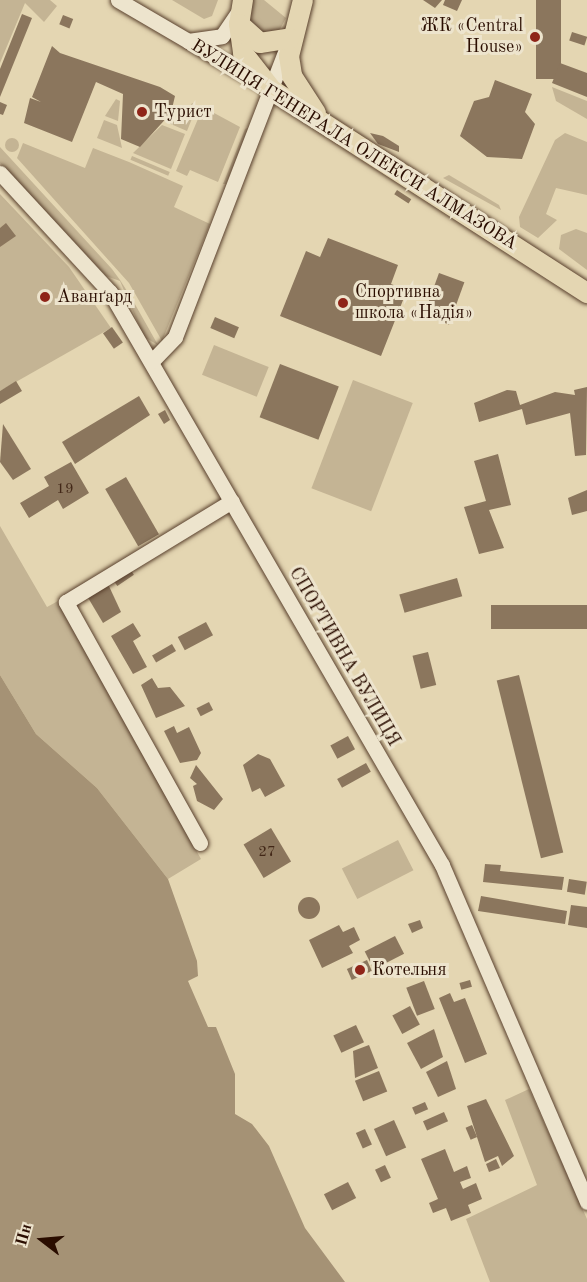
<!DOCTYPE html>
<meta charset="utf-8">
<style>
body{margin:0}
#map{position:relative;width:587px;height:1282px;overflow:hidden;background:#e4d6b2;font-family:"Old Standard TT",serif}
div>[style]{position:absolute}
.green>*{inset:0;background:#c4b494;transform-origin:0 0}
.round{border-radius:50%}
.water>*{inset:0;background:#a59275}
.building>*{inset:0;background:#8b765d;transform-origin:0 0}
.roads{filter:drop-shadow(0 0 2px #583f2c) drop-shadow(0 0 2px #583f2c)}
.minor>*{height:15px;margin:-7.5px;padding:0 7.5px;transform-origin:7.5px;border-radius:7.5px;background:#ede4cd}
.major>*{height:20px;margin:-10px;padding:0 10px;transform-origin:10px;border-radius:10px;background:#e4d6b2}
.dots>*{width:16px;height:16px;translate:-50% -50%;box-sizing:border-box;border:3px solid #ede4cd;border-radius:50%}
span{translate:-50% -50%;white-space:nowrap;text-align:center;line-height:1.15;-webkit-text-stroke:6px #ede4cd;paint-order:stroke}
.number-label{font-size:15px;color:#422717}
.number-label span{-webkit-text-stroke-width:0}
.poi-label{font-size:18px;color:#2a0d00}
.right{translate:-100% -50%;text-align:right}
.left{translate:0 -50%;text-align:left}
.street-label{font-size:18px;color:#2a0d00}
.north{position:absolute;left:12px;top:1210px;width:60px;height:60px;-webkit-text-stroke:4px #ede4cd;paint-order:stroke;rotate:286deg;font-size:16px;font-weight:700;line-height:24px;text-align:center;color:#2a0d00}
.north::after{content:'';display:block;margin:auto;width:21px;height:27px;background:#2a0d00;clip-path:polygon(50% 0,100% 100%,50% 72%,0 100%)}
</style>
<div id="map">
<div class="green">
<div style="clip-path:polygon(0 0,50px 0,57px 6px,44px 22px,25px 3px,0 63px)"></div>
<div style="clip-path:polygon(172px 0,218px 0,212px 16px,204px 19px)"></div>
<div style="clip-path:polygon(252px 0,264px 0,286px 18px,279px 31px,270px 36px,250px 28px)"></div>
<div style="clip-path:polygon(552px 87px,587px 101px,587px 119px,556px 101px)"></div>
<div style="clip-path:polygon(116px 99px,120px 101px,118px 121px,105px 116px)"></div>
<div style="clip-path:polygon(192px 103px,197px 106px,187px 131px,166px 122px,185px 119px)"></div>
<div style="clip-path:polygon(203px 107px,240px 127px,218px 182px,190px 170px,187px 176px,176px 171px)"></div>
<div style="clip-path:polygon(104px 120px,117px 125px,122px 148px,97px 138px)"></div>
<div style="clip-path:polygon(162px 125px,185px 134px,171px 169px,133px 153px)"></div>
<div style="clip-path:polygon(248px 128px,226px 184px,223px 184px,245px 129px)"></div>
<div style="clip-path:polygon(565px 133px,587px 142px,587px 195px,556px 188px,546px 214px,557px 220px,538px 238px,520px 227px,519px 217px,555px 140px)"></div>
<div class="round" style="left:5px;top:138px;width:14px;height:14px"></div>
<div style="clip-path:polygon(23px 143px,85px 168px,93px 148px,129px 162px,183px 186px,174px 207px,210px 224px,162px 341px,129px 283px,17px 158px)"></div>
<div style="clip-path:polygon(0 147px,112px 269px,120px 280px,132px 299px,158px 345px,144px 337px,120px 281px,106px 276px,0 163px)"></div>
<div style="left:132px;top:156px;width:41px;height:4px;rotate:23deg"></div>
<div style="clip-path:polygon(449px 175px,499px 205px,501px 210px,443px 178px)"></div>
<div style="clip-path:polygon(0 194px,69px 267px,111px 328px,0 391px)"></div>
<div style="clip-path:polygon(576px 229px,587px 233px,587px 270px,559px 249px,561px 235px)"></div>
<div style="left:214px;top:345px;width:59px;height:32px;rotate:22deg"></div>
<div style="left:353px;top:380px;width:64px;height:116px;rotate:21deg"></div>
<div style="clip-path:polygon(0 526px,47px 607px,58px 601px,201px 859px,168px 879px,97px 788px,36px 734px,0 675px)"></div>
<div style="left:398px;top:840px;width:34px;height:63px;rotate:63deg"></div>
<div style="clip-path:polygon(529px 1089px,587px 1219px,587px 1282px,490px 1282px,466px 1219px,537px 1185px,505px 1100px)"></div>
</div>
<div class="water">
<div style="clip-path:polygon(0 675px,36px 734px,97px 788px,168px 879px,197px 961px,198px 976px,188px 981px,208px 1027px,216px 1027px,235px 1074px,235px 1114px,252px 1124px,269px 1146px,305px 1228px,345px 1282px,0 1282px)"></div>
</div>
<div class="building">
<div style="clip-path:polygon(423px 0,442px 0,435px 8px)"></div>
<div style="clip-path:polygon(445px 0,462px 0,457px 11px,443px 5px)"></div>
<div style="left:536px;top:0;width:25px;height:79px"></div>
<div style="clip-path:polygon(22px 14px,32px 18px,0 97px,0 69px)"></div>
<div style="left:63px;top:15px;width:11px;height:10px;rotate:22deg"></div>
<div style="left:572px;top:32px;width:16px;height:9px;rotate:18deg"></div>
<div style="clip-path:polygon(52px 46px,60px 53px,160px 87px,175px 96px,171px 113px,140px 147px,121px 139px,123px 94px,96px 82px,72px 142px,24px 123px,30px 98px,41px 102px,32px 97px)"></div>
<div style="clip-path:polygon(560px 63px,587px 73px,587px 97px,552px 83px)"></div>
<div style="clip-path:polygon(495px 80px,532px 94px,525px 112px,535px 124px,522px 159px,487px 157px,460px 136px,474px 101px,489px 97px)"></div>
<div style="clip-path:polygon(0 102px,7px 105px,3px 115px,0 114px)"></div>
<div style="clip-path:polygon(370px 133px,383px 136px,399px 146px,399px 152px,378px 144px)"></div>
<div style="left:397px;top:190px;width:17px;height:5px;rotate:33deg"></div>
<div style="clip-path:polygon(6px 223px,16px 236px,0 247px,0 228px)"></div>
<div style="clip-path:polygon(328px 238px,398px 265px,391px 284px,407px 290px,381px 356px,280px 316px,306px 251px,320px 257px)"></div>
<div style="left:439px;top:273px;width:27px;height:45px;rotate:20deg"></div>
<div style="left:215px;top:317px;width:26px;height:12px;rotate:23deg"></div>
<div style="left:112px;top:327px;width:19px;height:11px;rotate:55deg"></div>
<div style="left:280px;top:364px;width:63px;height:57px;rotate:21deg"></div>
<div style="clip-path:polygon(16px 381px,22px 391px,0 404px,0 391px)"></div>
<div style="clip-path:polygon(587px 387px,586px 455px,575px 456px,570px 413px,526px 425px,522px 409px,479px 422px,474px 403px,507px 390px,516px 391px,520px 405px,555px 392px,575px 395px,574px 390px)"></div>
<div style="clip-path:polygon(139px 396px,150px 415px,75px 464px,62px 442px)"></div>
<div style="clip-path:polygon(165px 410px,170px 420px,164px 424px,158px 414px)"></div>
<div style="clip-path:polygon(3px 424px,31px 469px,13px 480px,0 462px)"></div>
<div style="clip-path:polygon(498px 454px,511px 505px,489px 510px,504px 548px,479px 554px,464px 507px,486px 501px,474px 461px)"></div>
<div style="clip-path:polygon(71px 462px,89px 493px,63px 509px,58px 500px,29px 518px,20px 503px,49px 486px,44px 477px)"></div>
<div style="left:126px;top:477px;width:66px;height:24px;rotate:60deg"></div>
<div style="clip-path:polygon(587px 490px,587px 511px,572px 515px,568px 498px)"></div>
<div style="left:130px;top:569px;width:7px;height:20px;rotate:56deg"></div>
<div style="left:457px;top:578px;width:19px;height:60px;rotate:74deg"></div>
<div style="clip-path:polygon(108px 584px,121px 612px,103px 623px,87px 596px)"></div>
<div style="left:587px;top:605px;width:24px;height:96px;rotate:90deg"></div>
<div style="left:206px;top:622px;width:15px;height:32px;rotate:62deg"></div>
<div style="clip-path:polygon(133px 623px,141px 636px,133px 641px,147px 667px,133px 674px,111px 636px)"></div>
<div style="left:172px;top:644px;width:8px;height:23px;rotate:60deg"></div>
<div style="left:428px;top:652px;width:34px;height:16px;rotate:76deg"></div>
<div style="left:519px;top:675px;width:183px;height:23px;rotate:76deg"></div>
<div style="clip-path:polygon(152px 678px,158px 688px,170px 687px,185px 706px,156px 718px,141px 685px)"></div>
<div style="left:209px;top:702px;width:9px;height:14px;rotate:63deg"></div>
<div style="clip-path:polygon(174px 726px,177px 733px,189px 727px,201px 753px,197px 760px,180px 763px,164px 731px)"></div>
<div style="left:348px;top:736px;width:15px;height:20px;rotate:62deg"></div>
<div style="clip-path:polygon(258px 754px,270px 759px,285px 786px,265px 797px,260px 788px,252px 792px,243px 765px)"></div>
<div style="left:366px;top:763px;width:10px;height:33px;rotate:61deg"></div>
<div style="clip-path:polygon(196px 765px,223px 799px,214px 810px,197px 801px,193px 786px,197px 784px,190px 778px)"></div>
<div style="left:271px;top:828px;width:39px;height:32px;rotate:59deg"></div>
<div style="clip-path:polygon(485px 864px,501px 865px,500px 871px,564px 877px,562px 890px,483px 882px)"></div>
<div style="left:569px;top:879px;width:18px;height:13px;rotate:9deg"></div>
<div style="clip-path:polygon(481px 896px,567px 911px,565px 924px,478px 911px)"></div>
<div class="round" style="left:298px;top:897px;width:22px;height:22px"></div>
<div style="clip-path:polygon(571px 905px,587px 907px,587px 928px,568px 925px)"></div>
<div style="clip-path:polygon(420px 920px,423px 928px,412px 933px,408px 924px)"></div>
<div style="clip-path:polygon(339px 925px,343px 932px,354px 927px,360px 940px,349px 946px,353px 953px,322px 968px,309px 940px)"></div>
<div style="left:395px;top:936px;width:20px;height:34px;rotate:63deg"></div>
<div style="left:367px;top:960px;width:12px;height:22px;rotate:66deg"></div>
<div style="left:470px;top:980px;width:7px;height:11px;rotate:74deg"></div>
<div style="left:424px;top:981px;width:30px;height:19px;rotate:69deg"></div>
<div style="clip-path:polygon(450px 993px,454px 1002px,465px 998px,487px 1054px,465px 1063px,439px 998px)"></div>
<div style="left:410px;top:1006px;width:21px;height:20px;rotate:62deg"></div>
<div style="left:356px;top:1025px;width:19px;height:25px;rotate:65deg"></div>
<div style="clip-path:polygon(434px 1029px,443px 1057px,421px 1069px,407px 1043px)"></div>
<div style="clip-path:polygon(369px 1045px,378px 1068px,355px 1078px,353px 1051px)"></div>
<div style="clip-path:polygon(447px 1061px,456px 1089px,438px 1097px,426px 1072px)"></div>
<div style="left:379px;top:1071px;width:22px;height:26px;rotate:68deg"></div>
<div style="clip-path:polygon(486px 1099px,514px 1156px,502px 1166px,498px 1156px,485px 1162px,467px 1106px)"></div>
<div style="left:425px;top:1102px;width:8px;height:14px;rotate:67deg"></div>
<div style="left:444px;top:1112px;width:10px;height:23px;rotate:66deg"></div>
<div style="left:394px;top:1120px;width:30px;height:22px;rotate:66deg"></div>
<div style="left:472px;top:1125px;width:13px;height:7px;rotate:67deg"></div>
<div style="left:365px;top:1129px;width:17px;height:10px;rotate:66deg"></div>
<div style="clip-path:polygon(445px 1149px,454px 1172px,467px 1166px,471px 1178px,460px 1182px,463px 1189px,476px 1183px,482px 1199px,468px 1205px,471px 1213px,451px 1221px,446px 1208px,433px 1213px,429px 1203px,438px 1199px,421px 1159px)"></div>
<div style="clip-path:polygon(496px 1159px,500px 1168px,489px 1172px,486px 1164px)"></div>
<div style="left:385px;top:1165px;width:14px;height:11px;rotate:65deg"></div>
<div style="left:348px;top:1182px;width:18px;height:27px;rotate:63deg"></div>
</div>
<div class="roads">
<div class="minor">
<div style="left:118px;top:0;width:170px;rotate:30.3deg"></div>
<div style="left:188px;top:41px;width:34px;rotate:-8deg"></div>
<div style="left:222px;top:36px;width:30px;rotate:-56deg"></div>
<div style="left:0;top:173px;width:162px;rotate:47.3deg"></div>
<div style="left:110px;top:292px;width:662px;rotate:59.91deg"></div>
<div style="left:442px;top:865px;width:367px;rotate:66.7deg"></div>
<div style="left:152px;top:361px;width:33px;rotate:-46deg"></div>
<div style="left:175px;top:337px;width:312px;rotate:-68.9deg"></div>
<div style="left:200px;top:843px;width:276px;rotate:-119.1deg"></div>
<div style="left:66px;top:602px;width:194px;rotate:-31.3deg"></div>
</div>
<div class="major">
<div style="left:243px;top:0;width:24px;rotate:99deg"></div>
<div style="left:239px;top:24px;width:29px;rotate:82deg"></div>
<div style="left:243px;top:53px;width:47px;rotate:51.9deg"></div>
<div style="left:272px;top:90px;width:375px;rotate:32.8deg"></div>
<div style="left:303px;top:0;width:58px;rotate:104deg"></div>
<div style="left:289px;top:56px;width:20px;rotate:81deg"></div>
<div style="left:292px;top:76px;width:44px;rotate:57deg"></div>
<div style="left:239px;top:24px;width:28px;rotate:42deg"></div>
<div style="left:260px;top:43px;width:30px;rotate:-9deg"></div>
</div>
</div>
<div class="dots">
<div style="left:535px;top:37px;background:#8f2418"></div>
<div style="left:142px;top:112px;background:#8f2418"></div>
<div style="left:45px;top:297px;background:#8f2418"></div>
<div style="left:343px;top:303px;background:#8f2418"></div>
<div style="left:360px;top:970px;background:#8f2418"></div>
</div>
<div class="number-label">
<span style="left:65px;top:490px">19</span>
<span style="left:267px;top:853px">27</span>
</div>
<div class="poi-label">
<span class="right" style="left:523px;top:37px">ЖК «Central<br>House»</span>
<span class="left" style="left:154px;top:112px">Турист</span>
<span class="left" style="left:355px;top:303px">Спортивна<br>школа «Надія»</span>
<span class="left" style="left:57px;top:297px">Аванґард</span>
<span class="left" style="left:372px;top:970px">Котельня</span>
</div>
<div class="street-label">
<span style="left:354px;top:145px;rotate:32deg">ВУЛИЦЯ ГЕНЕРАЛА ОЛЕКСИ АЛМАЗОВА</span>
<span style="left:344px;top:657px;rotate:60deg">СПОРТИВНА ВУЛИЦЯ</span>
</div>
<div class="north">Пн</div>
</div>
